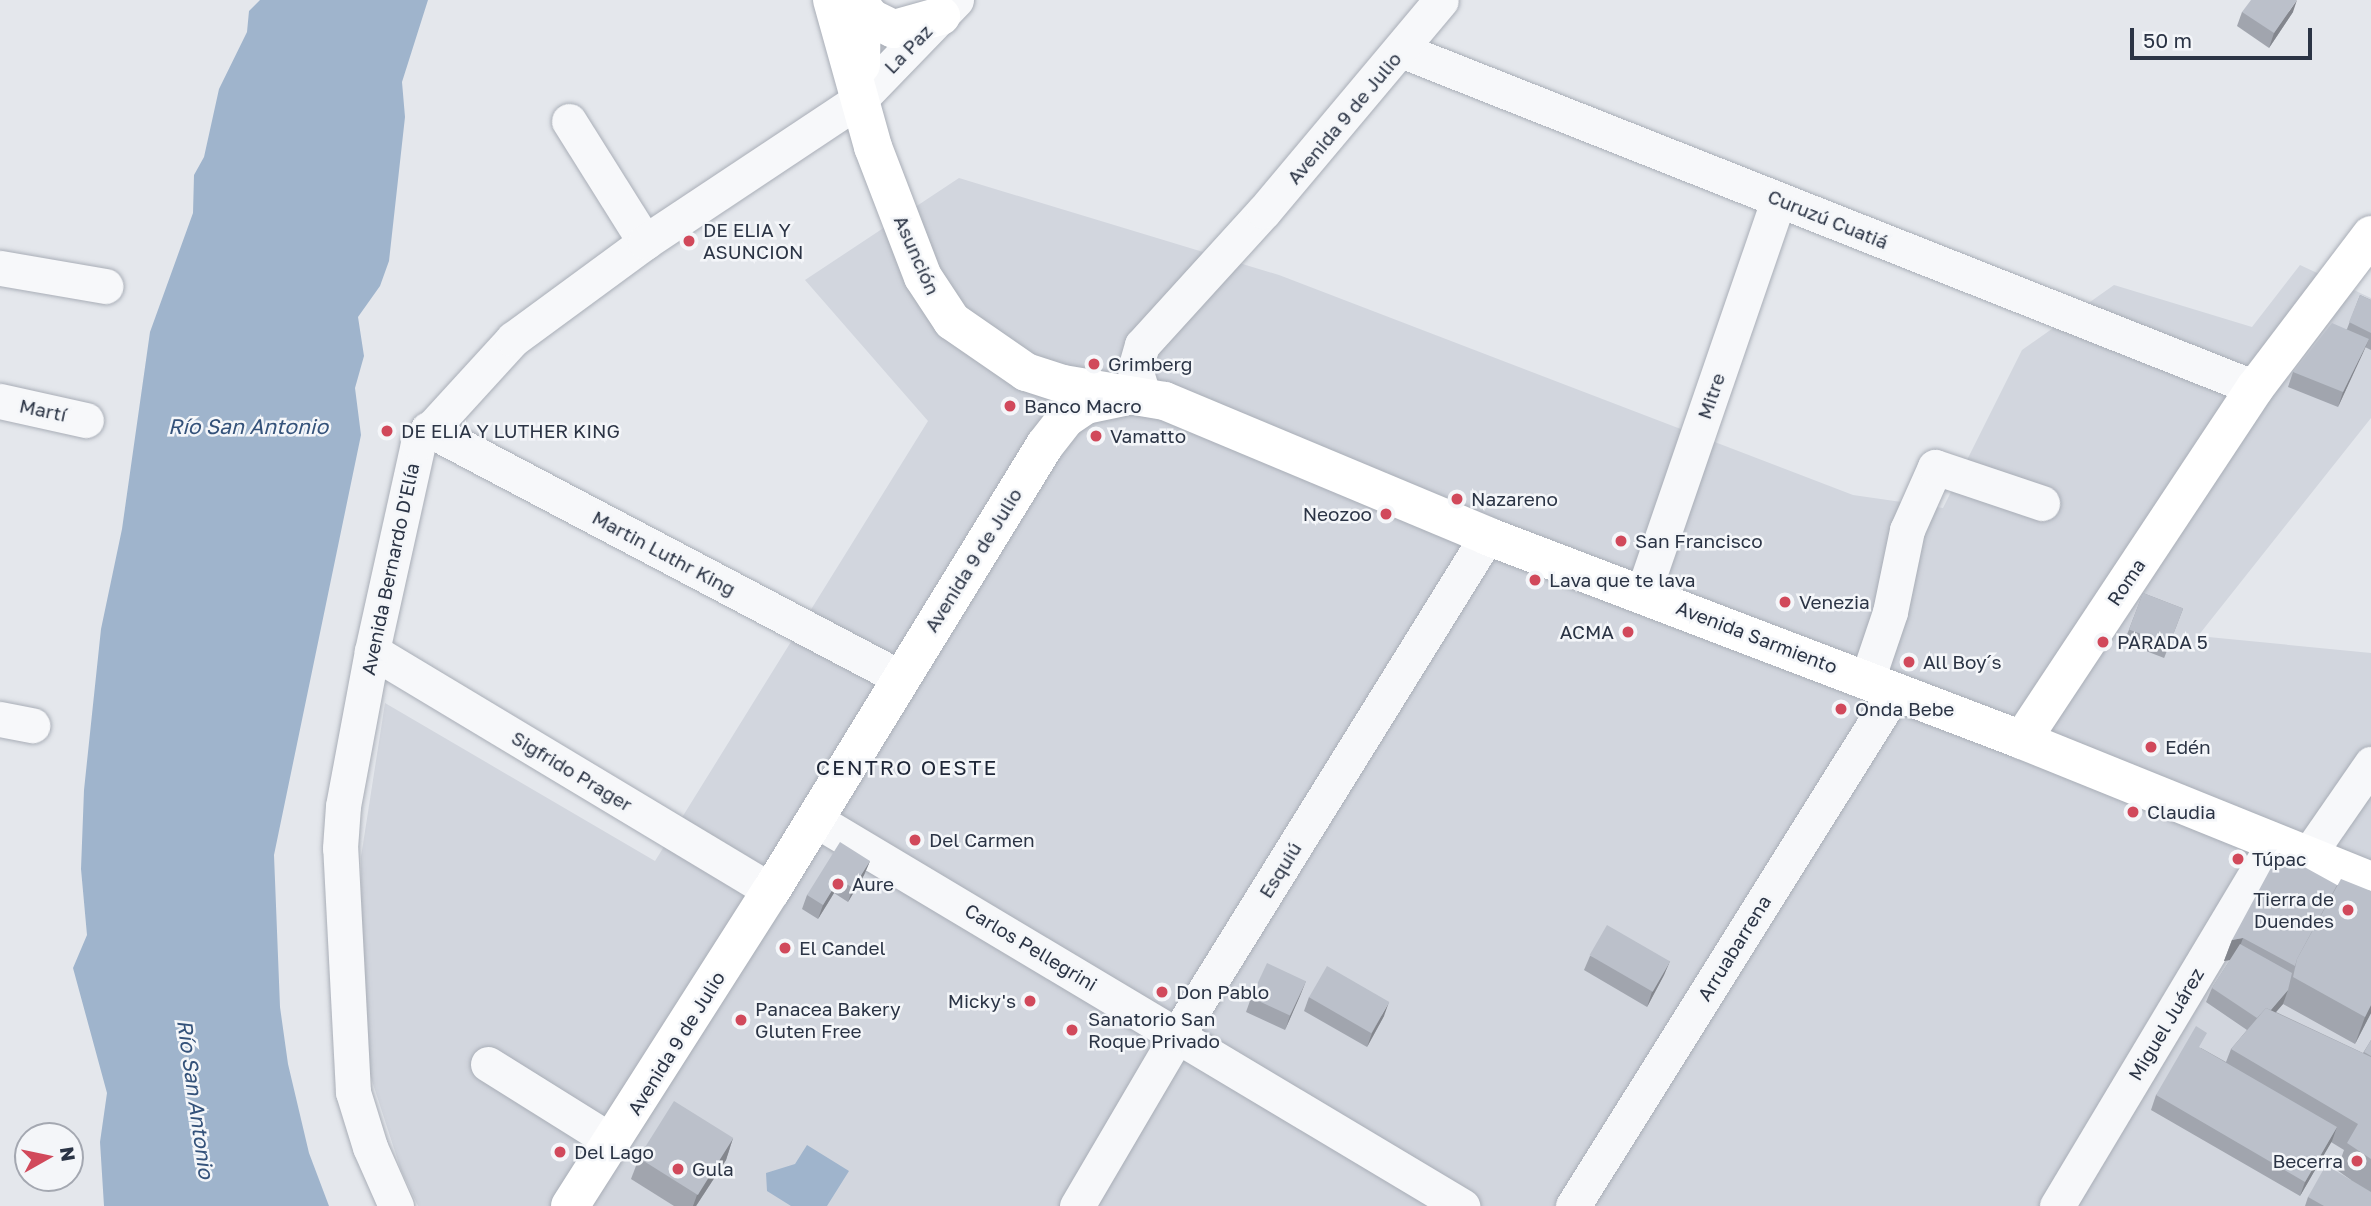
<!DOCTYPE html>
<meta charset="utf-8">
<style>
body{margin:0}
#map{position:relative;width:2371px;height:1206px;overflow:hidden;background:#e4e7ec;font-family:"Golos Text",sans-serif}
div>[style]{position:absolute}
.built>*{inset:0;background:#d2d6de}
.water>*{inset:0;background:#9fb4cc}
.roads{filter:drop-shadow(0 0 2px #a9aeb7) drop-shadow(0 0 2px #a9aeb7)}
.minor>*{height:35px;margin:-17.5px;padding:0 17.5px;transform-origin:17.5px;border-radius:17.5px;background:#f7f8fa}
.major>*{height:38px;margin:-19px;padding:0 19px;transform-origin:19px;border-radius:19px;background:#fff}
.wall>*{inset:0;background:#a1a5ae;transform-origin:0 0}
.shaded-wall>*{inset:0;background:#83868d}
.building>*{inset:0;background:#bbc0ca;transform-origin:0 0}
.dots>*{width:19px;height:19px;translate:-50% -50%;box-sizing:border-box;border:4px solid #f4f6f9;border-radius:50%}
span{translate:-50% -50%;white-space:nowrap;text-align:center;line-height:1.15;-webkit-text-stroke:5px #f4f6f9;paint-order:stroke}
.street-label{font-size:19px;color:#2b3445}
.poi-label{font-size:19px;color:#2b3445}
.left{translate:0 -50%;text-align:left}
.right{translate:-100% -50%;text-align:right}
.water-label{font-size:21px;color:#34527a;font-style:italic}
.neighbourhood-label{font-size:21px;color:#1d2536;letter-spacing:2px}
.north{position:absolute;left:14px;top:1122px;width:70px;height:70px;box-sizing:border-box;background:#f4f6f9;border:2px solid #a4a8b1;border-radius:50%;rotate:81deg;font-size:19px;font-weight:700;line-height:28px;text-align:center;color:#2b3445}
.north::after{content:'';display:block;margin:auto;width:24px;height:32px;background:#d1495b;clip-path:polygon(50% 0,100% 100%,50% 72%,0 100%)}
.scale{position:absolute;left:2130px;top:28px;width:182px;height:32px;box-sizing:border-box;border:4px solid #2b3445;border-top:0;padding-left:9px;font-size:21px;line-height:24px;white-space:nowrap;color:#2b3445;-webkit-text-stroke:5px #f4f6f9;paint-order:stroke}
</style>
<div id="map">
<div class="built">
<div style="clip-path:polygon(959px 178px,1279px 275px,1853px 495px,1943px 508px,2022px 350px,2114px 285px,2252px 327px,2300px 265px,2371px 298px,2371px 418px,2198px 636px,2371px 653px,2371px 1206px,418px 1206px,401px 1170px,362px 1050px,361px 857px,385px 703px,655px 861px,928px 421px,805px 280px)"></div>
</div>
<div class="water">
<div style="clip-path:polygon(260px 0,428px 0,402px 82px,405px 117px,389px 261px,380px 286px,358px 317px,364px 356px,355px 388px,361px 435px,274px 855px,280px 1007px,288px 1064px,309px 1153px,329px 1206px,104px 1206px,100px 1142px,107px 1093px,73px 968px,87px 935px,81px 869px,84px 790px,101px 629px,122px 529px,150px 332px,193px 213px,194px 175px,204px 157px,219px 89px,247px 32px,249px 11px)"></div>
<div style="clip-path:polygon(807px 1145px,849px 1171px,827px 1206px,791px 1206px,767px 1191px,766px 1173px,795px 1164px)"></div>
</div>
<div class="roads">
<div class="minor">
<div style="left:1401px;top:50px;width:918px;rotate:21.59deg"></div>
<div style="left:569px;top:121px;width:143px;rotate:57.9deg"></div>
<div style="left:0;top:268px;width:107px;rotate:9.7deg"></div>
<div style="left:1143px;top:395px;width:27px;rotate:-107deg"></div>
<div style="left:1135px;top:369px;width:25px;rotate:-74deg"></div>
<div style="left:1142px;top:345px;width:181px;rotate:-47.7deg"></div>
<div style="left:1264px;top:211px;width:275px;rotate:-50deg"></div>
<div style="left:0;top:401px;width:88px;rotate:12.5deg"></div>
<div style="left:428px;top:429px;width:532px;rotate:27.77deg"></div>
<div style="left:1643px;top:593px;width:416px;rotate:-71deg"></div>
<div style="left:372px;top:651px;width:466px;rotate:31deg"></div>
<div style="left:1867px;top:680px;width:72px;rotate:-71.3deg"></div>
<div style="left:1890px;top:612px;width:84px;rotate:-78.3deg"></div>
<div style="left:1907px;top:530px;width:69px;rotate:-66deg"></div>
<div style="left:1935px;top:467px;width:113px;rotate:18.6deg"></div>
<div style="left:0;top:719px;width:33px;rotate:11deg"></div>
<div style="left:816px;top:820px;width:753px;rotate:30.86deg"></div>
<div style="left:2308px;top:855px;width:111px;rotate:-55.3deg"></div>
<div style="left:488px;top:1064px;width:147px;rotate:32deg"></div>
<div style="left:396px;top:1206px;width:64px;rotate:-113.8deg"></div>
<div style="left:370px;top:1147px;width:58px;rotate:-107.2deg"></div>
<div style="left:353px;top:1092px;width:244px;rotate:-93deg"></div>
<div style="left:340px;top:848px;width:42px;rotate:-85.9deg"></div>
<div style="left:343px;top:806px;width:158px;rotate:-79.4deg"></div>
<div style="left:372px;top:651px;width:213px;rotate:-77.5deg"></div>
<div style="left:418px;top:443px;width:141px;rotate:-47.6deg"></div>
<div style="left:513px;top:339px;width:164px;rotate:-36.3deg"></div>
<div style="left:645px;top:242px;width:258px;rotate:-33.6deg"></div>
<div style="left:860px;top:99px;width:138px;rotate:-45.9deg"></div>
<div style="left:1077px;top:1206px;width:199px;rotate:-59.6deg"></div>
<div style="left:1178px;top:1034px;width:586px;rotate:-58.18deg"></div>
<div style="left:1573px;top:1206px;width:607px;rotate:-57.98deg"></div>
<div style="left:2057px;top:1206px;width:423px;rotate:-59.1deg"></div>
</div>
<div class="major">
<div style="left:832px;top:0;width:153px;rotate:74.4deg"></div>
<div style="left:873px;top:147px;width:139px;rotate:69deg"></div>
<div style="left:923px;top:277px;width:53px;rotate:56.6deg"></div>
<div style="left:952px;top:321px;width:90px;rotate:34.6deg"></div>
<div style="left:1026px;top:372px;width:39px;rotate:18deg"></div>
<div style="left:1063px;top:384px;width:103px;rotate:9.5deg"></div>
<div style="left:1165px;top:401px;width:349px;rotate:22.7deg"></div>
<div style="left:1487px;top:536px;width:573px;rotate:20.87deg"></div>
<div style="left:2022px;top:740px;width:376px;rotate:22deg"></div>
<div style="left:863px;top:8px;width:13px;rotate:51deg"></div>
<div style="left:871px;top:18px;width:25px;rotate:26deg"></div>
<div style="left:894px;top:29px;width:49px;rotate:-15.5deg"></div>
<div style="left:861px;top:65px;width:65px;rotate:-89.1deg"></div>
<div style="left:2022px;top:740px;width:422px;rotate:-56.5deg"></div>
<div style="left:2255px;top:388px;width:192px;rotate:-52.8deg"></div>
<div style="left:570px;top:1206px;width:374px;rotate:-57.5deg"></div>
<div style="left:771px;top:891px;width:523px;rotate:-58.44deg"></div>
<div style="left:1045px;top:445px;width:33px;rotate:-52deg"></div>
<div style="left:1065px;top:419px;width:25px;rotate:-34deg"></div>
<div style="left:1086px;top:405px;width:39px;rotate:-12deg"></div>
</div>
</div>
<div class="wall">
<div style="clip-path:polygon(2242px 12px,2293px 12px,2269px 48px,2237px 26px)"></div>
<div style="clip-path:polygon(2360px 295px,2371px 300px,2371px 350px,2365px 347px,2338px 407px,2288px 387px,2293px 372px,2347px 329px)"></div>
<div style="left:2143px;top:593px;width:43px;height:53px;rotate:21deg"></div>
<div style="clip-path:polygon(870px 861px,864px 875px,848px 902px,834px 893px,818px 919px,802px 909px,807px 895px)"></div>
<div style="clip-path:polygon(2337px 885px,2371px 891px,2371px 1013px,2355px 1044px,2283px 1004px,2276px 1012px,2363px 1053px,2371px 1040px,2371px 1206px,2305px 1206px,2308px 1197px,2351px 1180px,2337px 1170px,2344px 1150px,2331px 1142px,2300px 1196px,2151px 1110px,2156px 1095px,2201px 1048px,2226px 1062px,2231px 1049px,2247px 1030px,2206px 1002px,2212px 988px,2230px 960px,2224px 961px,2232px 940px)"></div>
<div style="clip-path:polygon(1590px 956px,1670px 961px,1664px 975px,1647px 1007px,1584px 970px)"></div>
<div style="clip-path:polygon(1306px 981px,1285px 1030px,1246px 1012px,1251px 998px)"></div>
<div style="clip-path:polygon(1309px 997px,1384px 1016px,1367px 1047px,1304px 1011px)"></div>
<div style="clip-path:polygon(733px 1138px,726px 1160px,696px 1206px,674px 1206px,631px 1179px,639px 1158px)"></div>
</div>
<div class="shaded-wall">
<div style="clip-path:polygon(2297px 0,2293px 12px,2269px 48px,2274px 33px)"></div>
<div style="clip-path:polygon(2369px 339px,2363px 353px,2338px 407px,2343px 392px)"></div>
<div style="clip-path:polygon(870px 861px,864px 875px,848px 902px,853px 888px)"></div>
<div style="clip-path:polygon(839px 879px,834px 893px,818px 919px,823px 905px)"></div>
<div style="clip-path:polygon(2243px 938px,2235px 959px,2224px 961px,2232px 940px)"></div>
<div style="clip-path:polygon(1670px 961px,1664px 975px,1647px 1007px,1652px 992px)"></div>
<div style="clip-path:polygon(1306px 981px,1300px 996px,1285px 1030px,1290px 1016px)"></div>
<div style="clip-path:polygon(2288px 990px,2283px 1004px,2256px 1035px,2261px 1021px)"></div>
<div style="clip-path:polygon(1389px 1002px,1384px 1016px,1367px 1047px,1372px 1033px)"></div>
<div style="clip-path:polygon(2371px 1005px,2371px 1013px,2355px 1044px,2365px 1017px)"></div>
<div style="clip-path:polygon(2337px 1127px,2332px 1141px,2300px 1196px,2305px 1182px)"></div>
<div style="clip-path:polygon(733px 1138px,726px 1160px,696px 1206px,693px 1206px,697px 1195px)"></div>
</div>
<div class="building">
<div style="clip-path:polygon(2251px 0,2297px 0,2274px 33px,2242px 12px)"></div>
<div style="clip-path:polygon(2360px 295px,2371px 300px,2371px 333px,2349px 322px)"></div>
<div style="clip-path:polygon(2332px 323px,2369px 339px,2343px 392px,2293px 372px)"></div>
<div style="left:2143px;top:593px;width:43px;height:39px;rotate:21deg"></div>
<div style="clip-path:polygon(840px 842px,870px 861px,853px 888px,839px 879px,823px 905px,807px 895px)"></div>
<div style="clip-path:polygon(2279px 853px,2337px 885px,2297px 959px,2295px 966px,2243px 938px,2232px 940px)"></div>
<div style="clip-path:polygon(2341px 879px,2371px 891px,2371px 1005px,2365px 1017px,2293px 977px,2297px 959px)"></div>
<div style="left:1607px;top:925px;width:73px;height:35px;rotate:30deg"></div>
<div style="clip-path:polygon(2240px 944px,2292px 973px,2288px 990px,2271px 1010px,2266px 1008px,2257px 1018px,2212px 988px)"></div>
<div style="left:1267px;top:963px;width:43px;height:38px;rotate:25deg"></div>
<div style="left:1327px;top:966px;width:72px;height:36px;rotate:30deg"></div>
<div style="clip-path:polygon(2266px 1008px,2371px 1057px,2371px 1159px,2347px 1143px,2358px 1124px,2231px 1049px)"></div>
<div style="clip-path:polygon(2196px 1026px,2207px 1033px,2199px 1047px,2337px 1127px,2305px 1182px,2156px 1095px)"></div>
<div style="clip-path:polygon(2371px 1040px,2371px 1056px,2364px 1052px)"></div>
<div style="left:674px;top:1101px;width:70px;height:67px;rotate:32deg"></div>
<div style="clip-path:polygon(2326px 1165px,2371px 1192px,2371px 1206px,2324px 1206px,2308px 1197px)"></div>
</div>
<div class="dots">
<div style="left:689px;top:241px;background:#d1495b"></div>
<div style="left:1094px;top:364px;background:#d1495b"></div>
<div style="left:1010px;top:406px;background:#d1495b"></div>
<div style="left:387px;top:431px;background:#d1495b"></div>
<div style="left:1096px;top:436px;background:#d1495b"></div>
<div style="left:1457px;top:499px;background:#d1495b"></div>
<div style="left:1386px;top:514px;background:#d1495b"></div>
<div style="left:1621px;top:541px;background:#d1495b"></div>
<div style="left:1535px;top:580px;background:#d1495b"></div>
<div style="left:1785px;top:602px;background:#d1495b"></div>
<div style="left:1628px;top:632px;background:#d1495b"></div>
<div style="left:2103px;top:642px;background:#d1495b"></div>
<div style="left:1909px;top:662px;background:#d1495b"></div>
<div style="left:1841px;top:709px;background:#d1495b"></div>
<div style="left:2151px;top:747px;background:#d1495b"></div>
<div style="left:2133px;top:812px;background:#d1495b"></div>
<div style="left:915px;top:840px;background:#d1495b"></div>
<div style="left:2238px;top:859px;background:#d1495b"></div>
<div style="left:838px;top:884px;background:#d1495b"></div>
<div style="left:2348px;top:910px;background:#d1495b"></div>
<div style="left:785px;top:948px;background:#d1495b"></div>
<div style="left:1162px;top:992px;background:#d1495b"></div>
<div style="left:1030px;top:1001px;background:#d1495b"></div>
<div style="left:741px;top:1020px;background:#d1495b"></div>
<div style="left:1072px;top:1030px;background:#d1495b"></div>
<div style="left:560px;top:1152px;background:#d1495b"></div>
<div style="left:2357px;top:1161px;background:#d1495b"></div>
<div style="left:678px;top:1169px;background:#d1495b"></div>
</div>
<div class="street-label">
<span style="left:908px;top:49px;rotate:-46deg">La Paz</span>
<span style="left:1344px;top:118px;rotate:-50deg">Avenida 9 de Julio</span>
<span style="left:1828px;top:219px;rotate:22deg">Curuzú Cuatiá</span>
<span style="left:917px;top:255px;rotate:66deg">Asunción</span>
<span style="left:1711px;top:396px;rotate:-71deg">Mitre</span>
<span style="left:43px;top:410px;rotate:12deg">Martí</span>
<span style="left:664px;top:553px;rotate:28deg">Martin Luthr King</span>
<span style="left:973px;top:560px;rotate:-58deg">Avenida 9 de Julio</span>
<span style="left:390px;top:569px;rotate:-78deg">Avenida Bernardo D'Elía</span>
<span style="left:2126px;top:582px;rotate:-56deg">Roma</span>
<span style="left:1757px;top:637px;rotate:21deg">Avenida Sarmiento</span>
<span style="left:572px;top:771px;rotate:31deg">Sigfrido Prager</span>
<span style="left:1280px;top:870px;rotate:-58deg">Esquiú</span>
<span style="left:1031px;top:947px;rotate:31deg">Carlos Pellegrini</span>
<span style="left:1734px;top:948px;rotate:-58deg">Arruabarrena</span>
<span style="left:2166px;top:1024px;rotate:-59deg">Miguel Juárez</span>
<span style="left:676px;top:1043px;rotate:-58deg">Avenida 9 de Julio</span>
</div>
<div class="poi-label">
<span class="left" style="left:703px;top:241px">DE ELIA Y<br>ASUNCION</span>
<span class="left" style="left:1108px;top:364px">Grimberg</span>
<span class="left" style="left:1024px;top:406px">Banco Macro</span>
<span class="left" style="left:401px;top:431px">DE ELIA Y LUTHER KING</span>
<span class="left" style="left:1110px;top:436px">Vamatto</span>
<span class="left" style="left:1471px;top:499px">Nazareno</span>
<span class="right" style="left:1372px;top:514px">Neozoo</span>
<span class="left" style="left:1635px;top:541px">San Francisco</span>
<span class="left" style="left:1549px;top:580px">Lava que te lava</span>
<span class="left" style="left:1799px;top:602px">Venezia</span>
<span class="right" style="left:1614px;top:632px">ACMA</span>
<span class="left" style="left:2117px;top:642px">PARADA 5</span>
<span class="left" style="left:1923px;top:662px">All Boy´s</span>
<span class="left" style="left:1855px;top:709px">Onda Bebe</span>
<span class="left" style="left:2165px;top:747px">Edén</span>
<span class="left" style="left:2147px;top:812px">Claudia</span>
<span class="left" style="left:929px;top:840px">Del Carmen</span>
<span class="left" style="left:2252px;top:859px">Túpac</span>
<span class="left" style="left:852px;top:884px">Aure</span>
<span class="right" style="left:2334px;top:910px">Tierra de<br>Duendes</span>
<span class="left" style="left:799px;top:948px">El Candel</span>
<span class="left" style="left:1176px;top:992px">Don Pablo</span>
<span class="right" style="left:1016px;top:1001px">Micky's</span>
<span class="left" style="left:755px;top:1020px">Panacea Bakery<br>Gluten Free</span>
<span class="left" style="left:1088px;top:1030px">Sanatorio San<br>Roque Privado</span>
<span class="left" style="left:574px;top:1152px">Del Lago</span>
<span class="right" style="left:2343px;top:1161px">Becerra</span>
<span class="left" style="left:692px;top:1169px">Gula</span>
</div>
<div class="water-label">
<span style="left:248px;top:426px">Río San Antonio</span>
<span style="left:196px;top:1099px;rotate:82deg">Río San Antonio</span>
</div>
<div class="neighbourhood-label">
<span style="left:907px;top:767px">CENTRO OESTE</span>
</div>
<div class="north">N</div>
<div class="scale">50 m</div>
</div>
